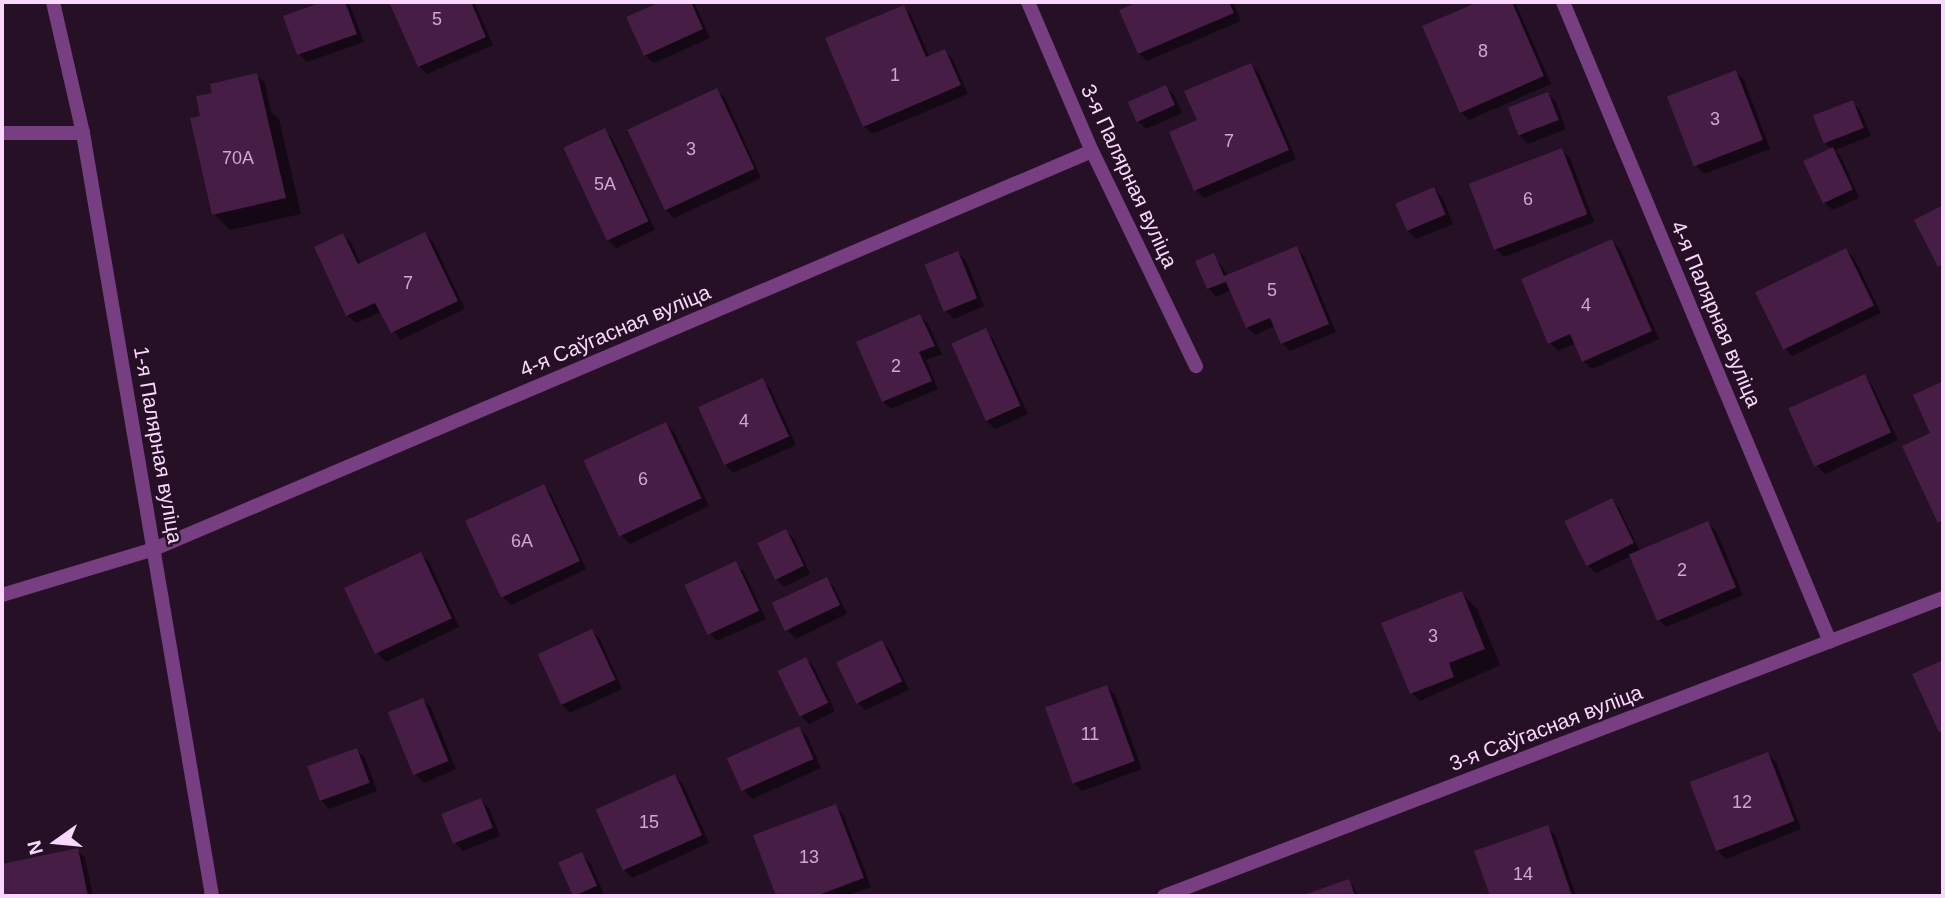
<!DOCTYPE html>
<meta charset="utf-8">
<style>
body{margin:0}
#map{position:relative;width:1945px;height:898px;overflow:hidden;background:#251025;font-family:Arial,sans-serif}
div>[style]{position:absolute}
.shadow>*{inset:0;background:#0007}
.building>*{inset:0;background:#451d45;transform-origin:0 0}
.minor>*{height:14px;margin:-7px;padding:0 7px;transform-origin:7px;border-radius:7px;background:#773e82}
.tertiary>*{height:14px;margin:-7px;padding:0 7px;transform-origin:7px;border-radius:7px;background:#773e82}
span{translate:-50% -50%;white-space:nowrap;text-align:center;line-height:1.15;-webkit-text-stroke:5px #251025;paint-order:stroke}
.number-label{font-size:18px;color:#cda8cf}
.number-label span{-webkit-text-stroke-width:0}
.street-label{font-size:21px;color:#fad7fd}
.frame{position:absolute;inset:0;border:4px solid #fad7fd;pointer-events:none}
.north{position:absolute;left:21px;top:807px;width:70px;height:70px;-webkit-text-stroke:5px #251025;paint-order:stroke;rotate:255deg;font-size:19px;font-weight:700;line-height:28px;text-align:center;color:#fad7fd}
.north::after{content:'';display:block;margin:auto;width:24px;height:32px;background:#fad7fd;clip-path:polygon(50% 0,100% 100%,50% 72%,0 100%)}
</style>
<div id="map">
<div class="shadow">
<div style="clip-path:polygon(328px 2px,347px 2px,350px 5px,364px 42px,307px 62px,299px 54px,285px 17px)"></div>
<div style="clip-path:polygon(390px 2px,474px 2px,493px 45px,427px 74px,419px 66px)"></div>
<div style="clip-path:polygon(664px 2px,694px 2px,710px 38px,654px 63px,645px 55px,628px 18px)"></div>
<div style="clip-path:polygon(1142px 2px,1233px 2px,1241px 21px,1147px 61px,1139px 53px,1121px 11px)"></div>
<div style="clip-path:polygon(1482px 2px,1515px 2px,1551px 84px,1469px 120px,1461px 112px,1424px 27px)"></div>
<div style="clip-path:polygon(903px 7px,911px 15px,930px 58px,945px 51px,953px 60px,968px 94px,872px 134px,864px 126px)"></div>
<div style="clip-path:polygon(1251px 65px,1259px 73px,1296px 159px,1204px 198px,1196px 190px,1199px 121px)"></div>
<div style="clip-path:polygon(1736px 72px,1744px 80px,1770px 149px,1704px 174px,1696px 166px)"></div>
<div style="clip-path:polygon(256px 75px,265px 83px,271px 112px,279px 119px,301px 214px,230px 230px,214px 214px,202px 117px,214px 94px)"></div>
<div style="clip-path:polygon(1166px 87px,1174px 95px,1182px 113px,1146px 129px,1138px 121px)"></div>
<div style="clip-path:polygon(716px 90px,725px 98px,761px 178px,674px 218px,666px 210px)"></div>
<div style="clip-path:polygon(1548px 94px,1556px 102px,1566px 129px,1528px 144px,1520px 136px)"></div>
<div style="clip-path:polygon(1852px 102px,1860px 110px,1871px 136px,1835px 150px,1841px 157px,1859px 198px,1832px 210px,1824px 202px,1832px 149px,1825px 143px)"></div>
<div style="clip-path:polygon(604px 130px,612px 138px,655px 230px,616px 248px,608px 240px)"></div>
<div style="clip-path:polygon(1562px 150px,1570px 158px,1594px 222px,1504px 257px,1496px 249px)"></div>
<div style="clip-path:polygon(1434px 189px,1442px 197px,1453px 224px,1416px 239px,1408px 231px)"></div>
<div style="clip-path:polygon(1943px 207px,1943px 270px,1916px 221px)"></div>
<div style="clip-path:polygon(425px 234px,433px 242px,465px 309px,400px 340px,382px 311px,356px 323px,347px 315px,343px 235px,351px 243px,361px 265px)"></div>
<div style="clip-path:polygon(1612px 241px,1620px 249px,1659px 339px,1592px 369px,1583px 361px,1576px 343px,1558px 351px,1550px 343px)"></div>
<div style="clip-path:polygon(1296px 248px,1304px 256px,1336px 332px,1290px 351px,1282px 343px,1275px 326px,1255px 335px,1247px 327px,1231px 290px,1216px 297px,1208px 288px,1214px 255px,1228px 276px)"></div>
<div style="clip-path:polygon(1846px 250px,1854px 258px,1881px 313px,1792px 356px,1784px 347px,1758px 293px)"></div>
<div style="clip-path:polygon(958px 253px,966px 261px,984px 306px,954px 319px,946px 311px)"></div>
<div style="clip-path:polygon(920px 316px,928px 324px,942px 354px,926px 360px,938px 389px,891px 409px,883px 401px)"></div>
<div style="clip-path:polygon(985px 330px,993px 339px,1028px 414px,995px 429px,987px 421px)"></div>
<div style="clip-path:polygon(1864px 376px,1872px 385px,1898px 440px,1825px 474px,1817px 466px)"></div>
<div style="clip-path:polygon(762px 380px,770px 388px,796px 445px,733px 473px,725px 464px,701px 407px)"></div>
<div style="clip-path:polygon(1943px 383px,1943px 525px,1939px 522px,1932px 433px,1916px 396px)"></div>
<div style="clip-path:polygon(666px 424px,674px 432px,709px 506px,630px 544px,622px 536px)"></div>
<div style="clip-path:polygon(543px 486px,551px 494px,586px 569px,511px 605px,503px 597px)"></div>
<div style="clip-path:polygon(1611px 500px,1619px 508px,1640px 551px,1708px 523px,1716px 531px,1743px 595px,1666px 627px,1658px 619px,1631px 556px,1596px 573px,1587px 565px,1566px 522px)"></div>
<div style="clip-path:polygon(786px 531px,794px 539px,810px 574px,784px 587px,776px 579px)"></div>
<div style="clip-path:polygon(420px 554px,429px 562px,459px 627px,386px 662px,378px 654px)"></div>
<div style="clip-path:polygon(736px 564px,744px 572px,766px 619px,717px 641px,709px 633px)"></div>
<div style="clip-path:polygon(826px 579px,834px 587px,847px 614px,796px 639px,788px 631px)"></div>
<div style="clip-path:polygon(1462px 593px,1477px 609px,1500px 665px,1420px 701px,1412px 693px)"></div>
<div style="clip-path:polygon(592px 631px,600px 639px,622px 689px,570px 713px,562px 705px)"></div>
<div style="clip-path:polygon(882px 642px,890px 650px,909px 690px,865px 710px,857px 702px)"></div>
<div style="clip-path:polygon(806px 659px,814px 667px,835px 711px,809px 724px,801px 716px)"></div>
<div style="clip-path:polygon(1107px 687px,1115px 695px,1142px 769px,1082px 791px,1074px 783px)"></div>
<div style="clip-path:polygon(423px 700px,431px 708px,456px 769px,424px 783px,416px 775px)"></div>
<div style="clip-path:polygon(799px 728px,807px 736px,821px 768px,752px 799px,744px 790px,730px 758px)"></div>
<div style="clip-path:polygon(357px 750px,365px 758px,377px 791px,329px 809px,321px 800px)"></div>
<div style="clip-path:polygon(1768px 754px,1776px 762px,1801px 829px,1726px 859px,1718px 851px,1692px 783px)"></div>
<div style="clip-path:polygon(675px 776px,683px 784px,709px 843px,632px 878px,624px 870px)"></div>
<div style="clip-path:polygon(481px 800px,489px 808px,500px 836px,463px 851px,455px 843px)"></div>
<div style="clip-path:polygon(835px 806px,843px 814px,871px 887px,845px 896px,778px 896px,755px 836px)"></div>
<div style="clip-path:polygon(1547px 827px,1555px 835px,1576px 896px,1492px 896px,1476px 852px)"></div>
<div style="clip-path:polygon(77px 850px,85px 858px,93px 896px,2px 896px,2px 866px)"></div>
<div style="clip-path:polygon(582px 855px,590px 863px,604px 894px,575px 896px,560px 864px)"></div>
<div style="clip-path:polygon(1349px 881px,1359px 896px,1305px 896px)"></div>
</div>
<div class="building">
<div style="clip-path:polygon(322px 2px,345px 2px,357px 34px,297px 55px,283px 16px)"></div>
<div style="clip-path:polygon(389px 2px,471px 2px,486px 37px,418px 67px)"></div>
<div style="clip-path:polygon(660px 2px,691px 2px,703px 29px,644px 56px,626px 17px)"></div>
<div style="clip-path:polygon(1138px 2px,1229px 2px,1234px 13px,1138px 54px,1119px 10px)"></div>
<div style="clip-path:polygon(1478px 2px,1512px 2px,1544px 76px,1460px 113px,1422px 26px)"></div>
<div style="clip-path:polygon(904px 5px,926px 57px,945px 49px,961px 85px,863px 127px,825px 38px)"></div>
<div style="clip-path:polygon(1251px 63px,1289px 150px,1194px 191px,1169px 132px,1197px 120px,1184px 91px)"></div>
<div style="left:1736px;top:70px;width:75px;height:74px;rotate:69deg"></div>
<div style="clip-path:polygon(257px 73px,286px 198px,212px 215px,190px 118px,200px 116px,196px 96px,212px 93px,210px 84px)"></div>
<div style="left:1166px;top:85px;width:22px;height:42px;rotate:66deg"></div>
<div style="left:717px;top:88px;width:89px;height:99px;rotate:65deg"></div>
<div style="left:1548px;top:92px;width:30px;height:43px;rotate:69deg"></div>
<div style="left:1853px;top:100px;width:30px;height:43px;rotate:69deg"></div>
<div style="left:605px;top:128px;width:103px;height:46px;rotate:65deg"></div>
<div style="left:1833px;top:147px;width:47px;height:33px;rotate:65deg"></div>
<div style="left:1562px;top:148px;width:71px;height:100px;rotate:69deg"></div>
<div style="left:1434px;top:187px;width:30px;height:42px;rotate:67deg"></div>
<div style="clip-path:polygon(1943px 205px,1943px 264px,1938px 267px,1914px 220px)"></div>
<div style="clip-path:polygon(425px 232px,458px 301px,391px 333px,375px 303px,346px 316px,314px 247px,343px 233px,358px 264px)"></div>
<div style="clip-path:polygon(1612px 239px,1652px 331px,1582px 362px,1570px 334px,1548px 344px,1521px 279px)"></div>
<div style="clip-path:polygon(1297px 246px,1329px 324px,1281px 344px,1270px 318px,1246px 328px,1226px 282px,1207px 289px,1195px 261px,1214px 253px,1224px 276px)"></div>
<div style="left:1846px;top:248px;width:64px;height:101px;rotate:64deg"></div>
<div style="left:958px;top:251px;width:51px;height:36px;rotate:68deg"></div>
<div style="clip-path:polygon(920px 314px,935px 346px,919px 352px,932px 381px,882px 402px,856px 342px)"></div>
<div style="left:986px;top:328px;width:85px;height:38px;rotate:66deg"></div>
<div style="left:1865px;top:374px;width:64px;height:84px;rotate:66deg"></div>
<div style="left:763px;top:378px;width:64px;height:71px;rotate:66deg"></div>
<div style="clip-path:polygon(1943px 381px,1943px 520px,1938px 523px,1902px 446px,1930px 433px,1913px 395px)"></div>
<div style="left:666px;top:422px;width:84px;height:91px;rotate:65deg"></div>
<div style="left:544px;top:484px;width:85px;height:87px;rotate:65deg"></div>
<div style="left:1612px;top:498px;width:50px;height:53px;rotate:64deg"></div>
<div style="left:1708px;top:521px;width:72px;height:86px;rotate:67deg"></div>
<div style="left:786px;top:529px;width:41px;height:32px;rotate:64deg"></div>
<div style="left:421px;top:552px;width:73px;height:85px;rotate:65deg"></div>
<div style="left:736px;top:561px;width:55px;height:57px;rotate:65deg"></div>
<div style="left:827px;top:577px;width:31px;height:61px;rotate:65deg"></div>
<div style="clip-path:polygon(1462px 591px,1485px 649px,1449px 663px,1454px 677px,1410px 694px,1381px 623px)"></div>
<div style="left:592px;top:629px;width:56px;height:60px;rotate:65deg"></div>
<div style="left:882px;top:640px;width:46px;height:51px;rotate:64deg"></div>
<div style="left:806px;top:657px;width:51px;height:32px;rotate:64deg"></div>
<div style="clip-path:polygon(1943px 660px,1943px 731px,1939px 732px,1912px 674px)"></div>
<div style="left:1107px;top:685px;width:81px;height:66px;rotate:70deg"></div>
<div style="left:423px;top:698px;width:68px;height:38px;rotate:68deg"></div>
<div style="left:799px;top:726px;width:36px;height:79px;rotate:66deg"></div>
<div style="left:357px;top:748px;width:37px;height:53px;rotate:70deg"></div>
<div style="left:1768px;top:752px;width:74px;height:84px;rotate:69deg"></div>
<div style="left:675px;top:774px;width:67px;height:87px;rotate:66deg"></div>
<div style="left:481px;top:798px;width:32px;height:43px;rotate:68deg"></div>
<div style="clip-path:polygon(836px 804px,864px 878px,816px 896px,776px 896px,753px 835px)"></div>
<div style="clip-path:polygon(1548px 825px,1572px 896px,1490px 896px,1474px 851px)"></div>
<div style="clip-path:polygon(78px 848px,88px 896px,2px 896px,2px 864px)"></div>
<div style="left:582px;top:852px;width:37px;height:26px;rotate:66deg"></div>
<div style="clip-path:polygon(1349px 879px,1355px 896px,1301px 896px)"></div>
</div>
<div class="minor">
<div style="left:1028px;top:2px;width:162px;rotate:66.8deg"></div>
<div style="left:1092px;top:151px;width:239px;rotate:64.2deg"></div>
<div style="left:1563px;top:2px;width:693px;rotate:67.35deg"></div>
<div style="left:2px;top:133px;width:81px"></div>
<div style="left:2px;top:595px;width:159px;rotate:-16.8deg"></div>
<div style="left:154px;top:549px;width:1019px;rotate:-22.99deg"></div>
<div style="left:1164px;top:896px;width:834px;rotate:-20.93deg"></div>
</div>
<div class="tertiary">
<div style="left:53px;top:2px;width:134px;rotate:77.1deg"></div>
<div style="left:83px;top:133px;width:774px;rotate:80.4deg"></div>
</div>
<div class="number-label">
<span style="left:437px;top:19px">5</span>
<span style="left:1483px;top:51px">8</span>
<span style="left:895px;top:75px">1</span>
<span style="left:1715px;top:119px">3</span>
<span style="left:1229px;top:141px">7</span>
<span style="left:691px;top:149px">3</span>
<span style="left:238px;top:158px">70А</span>
<span style="left:605px;top:184px">5А</span>
<span style="left:1528px;top:199px">6</span>
<span style="left:408px;top:283px">7</span>
<span style="left:1272px;top:290px">5</span>
<span style="left:1586px;top:305px">4</span>
<span style="left:896px;top:366px">2</span>
<span style="left:744px;top:421px">4</span>
<span style="left:643px;top:479px">6</span>
<span style="left:522px;top:541px">6А</span>
<span style="left:1682px;top:570px">2</span>
<span style="left:1433px;top:636px">3</span>
<span style="left:1090px;top:734px">11</span>
<span style="left:1742px;top:802px">12</span>
<span style="left:649px;top:822px">15</span>
<span style="left:809px;top:857px">13</span>
<span style="left:1523px;top:874px">14</span>
</div>
<div class="street-label">
<span style="left:1129px;top:176px;rotate:65deg">3-я Палярная вуліца</span>
<span style="left:1716px;top:314px;rotate:67deg">4-я Палярная вуліца</span>
<span style="left:615px;top:331px;rotate:-23deg">4-я Саўгасная вуліца</span>
<span style="left:158px;top:445px;rotate:80deg">1-я Палярная вуліца</span>
<span style="left:1546px;top:728px;rotate:-21deg">3-я Саўгасная вуліца</span>
</div>
<div class="frame"></div>
<div class="north">N</div>
</div>
